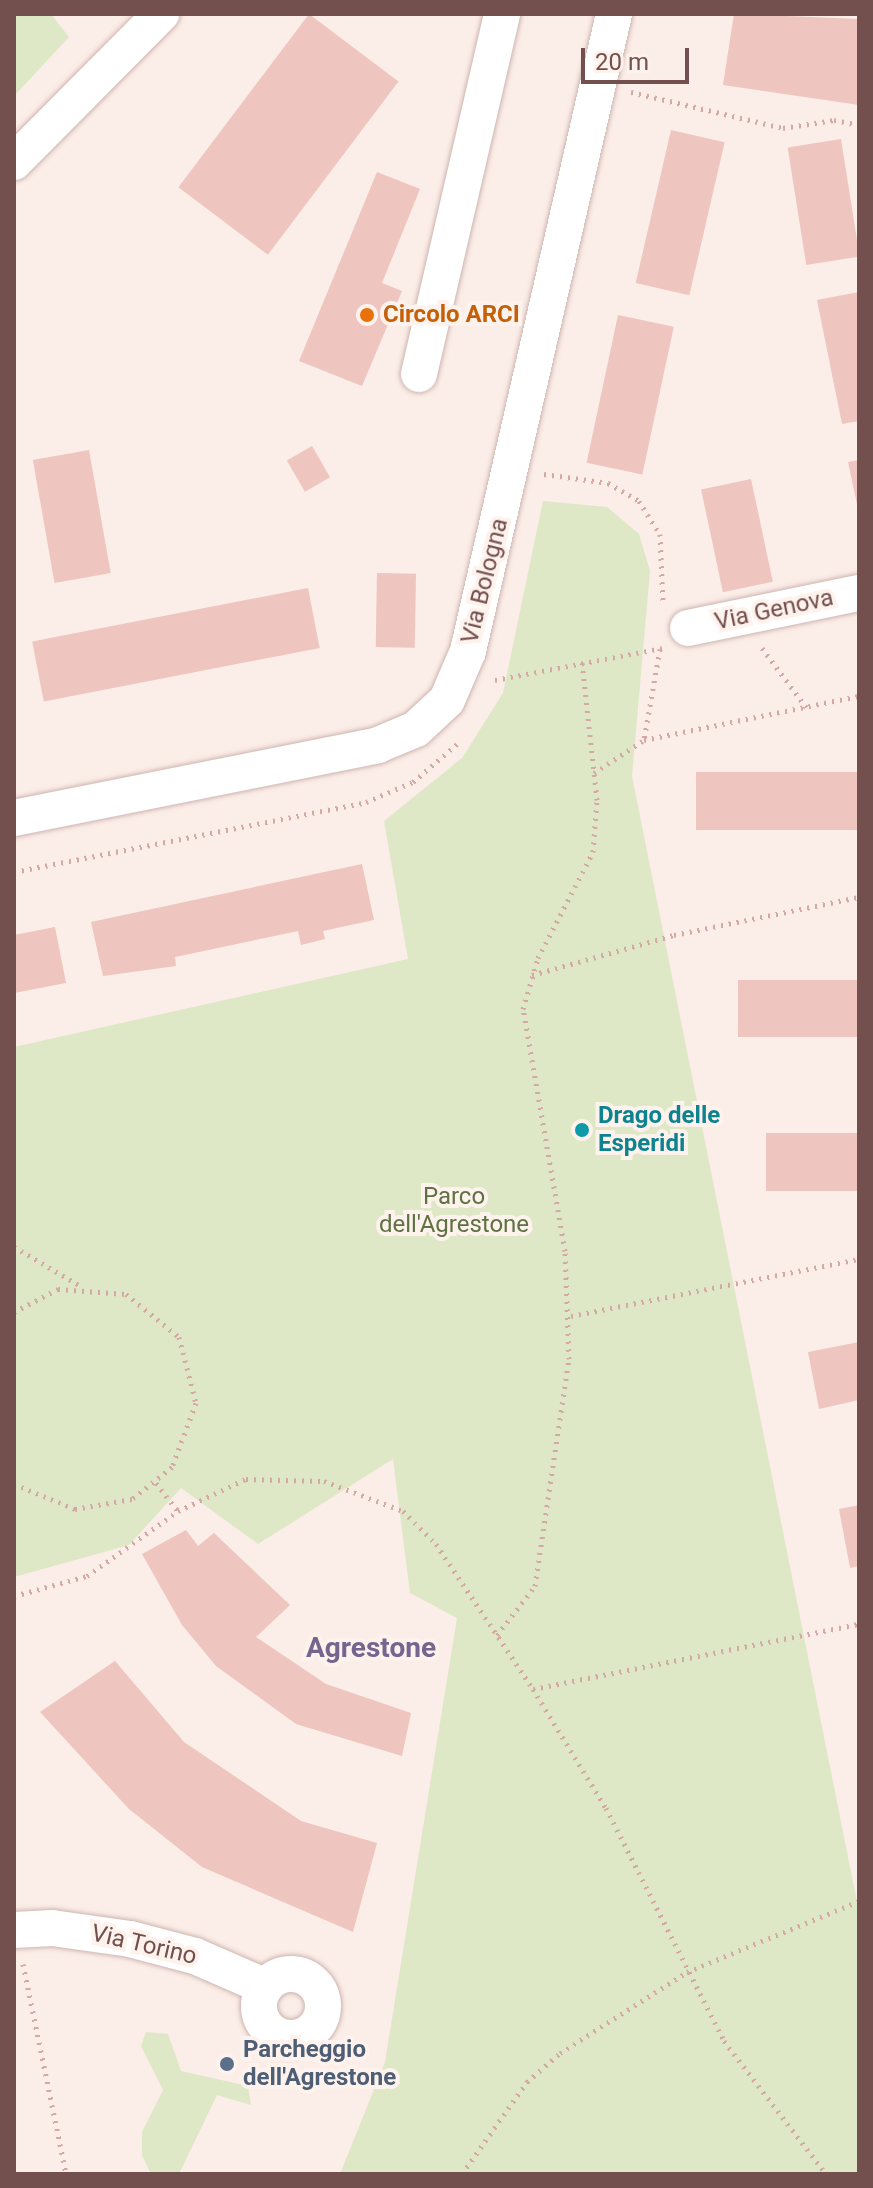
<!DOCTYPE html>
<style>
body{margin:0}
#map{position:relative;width:873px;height:2188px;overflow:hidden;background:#fbede7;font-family:Roboto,sans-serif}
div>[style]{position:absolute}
.green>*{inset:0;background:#dee8c6}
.building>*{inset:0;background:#efc5c0;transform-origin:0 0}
.path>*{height:5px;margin-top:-2.5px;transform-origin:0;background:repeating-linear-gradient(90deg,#d4a8a3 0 2px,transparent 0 8px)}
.roads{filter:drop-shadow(0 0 2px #ceb5b1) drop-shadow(0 0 2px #ceb5b1)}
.minor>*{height:36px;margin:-18px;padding:0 18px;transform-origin:18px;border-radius:18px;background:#fff}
.minor>.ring{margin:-18px;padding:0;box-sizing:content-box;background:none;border:36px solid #fff;border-radius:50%}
.dots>*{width:22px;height:22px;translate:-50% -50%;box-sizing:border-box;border:4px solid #fef2ed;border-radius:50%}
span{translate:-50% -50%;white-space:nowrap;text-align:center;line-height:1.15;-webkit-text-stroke:8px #fef2ed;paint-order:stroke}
.food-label{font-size:24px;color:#c56008;font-weight:700}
.left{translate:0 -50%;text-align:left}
.street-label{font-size:24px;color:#734f4d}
.culture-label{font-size:24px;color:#0d838f;font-weight:700}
.park-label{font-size:24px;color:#5e7243}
.service-label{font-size:24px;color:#4e5e75;font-weight:700}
.quarter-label{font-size:28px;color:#75658f;font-weight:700}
.frame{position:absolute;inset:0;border:16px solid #734f4d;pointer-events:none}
.scale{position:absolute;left:581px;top:48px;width:108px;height:36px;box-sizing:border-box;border:4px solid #734f4d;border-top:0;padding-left:10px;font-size:24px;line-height:28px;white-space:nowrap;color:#734f4d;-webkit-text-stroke:6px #fef2ed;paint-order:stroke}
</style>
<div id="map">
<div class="green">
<div style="clip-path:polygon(14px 14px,51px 14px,69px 37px,14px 96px)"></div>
<div style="clip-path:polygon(543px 501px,607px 507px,639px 534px,650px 571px,632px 776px,859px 1912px,859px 2174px,340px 2174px,385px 2062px,457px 1618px,410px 1593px,393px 1459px,258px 1544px,181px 1488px,129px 1545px,14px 1577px,14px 1047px,408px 959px,384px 821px,462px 758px,503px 693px)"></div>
<div style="clip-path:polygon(146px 2032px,168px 2034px,181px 2071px,248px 2086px,251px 2105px,217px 2095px,179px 2174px,151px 2174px,142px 2155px,142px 2132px,163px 2090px,141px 2046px)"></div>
</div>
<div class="building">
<div style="left:309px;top:14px;width:112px;height:217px;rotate:37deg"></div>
<div style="clip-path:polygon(734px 14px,859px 19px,859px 105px,723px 85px)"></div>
<div style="left:671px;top:130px;width:55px;height:157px;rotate:13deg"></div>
<div style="left:841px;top:139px;width:119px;height:54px;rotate:81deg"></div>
<div style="clip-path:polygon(377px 172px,420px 189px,382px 283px,402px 291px,362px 386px,299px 361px)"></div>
<div style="clip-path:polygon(859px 292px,859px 421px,842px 424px,817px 300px)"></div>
<div style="left:618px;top:315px;width:57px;height:151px;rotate:12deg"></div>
<div style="left:312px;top:446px;width:36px;height:29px;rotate:60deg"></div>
<div style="left:89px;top:450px;width:125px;height:57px;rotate:80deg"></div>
<div style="clip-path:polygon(859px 460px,859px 509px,858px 509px,848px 462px)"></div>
<div style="left:751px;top:479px;width:105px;height:51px;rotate:78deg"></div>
<div style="left:377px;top:573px;width:39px;height:74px;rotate:1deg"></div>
<div style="left:308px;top:588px;width:61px;height:281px;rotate:79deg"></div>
<div style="left:859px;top:772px;width:58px;height:163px;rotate:90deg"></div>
<div style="clip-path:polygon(362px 864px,374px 920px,323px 931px,325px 939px,301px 945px,298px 931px,175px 957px,176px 966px,103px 976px,91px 922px)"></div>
<div style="clip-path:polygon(55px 927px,66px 983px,14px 993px,14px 935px)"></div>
<div style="left:859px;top:980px;width:57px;height:121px;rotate:90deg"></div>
<div style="left:859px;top:1133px;width:58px;height:93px;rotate:90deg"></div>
<div style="clip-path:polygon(859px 1342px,859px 1400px,819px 1409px,808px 1352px)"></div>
<div style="clip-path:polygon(859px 1505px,859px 1566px,850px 1568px,839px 1509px)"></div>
<div style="clip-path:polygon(186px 1530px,198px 1546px,214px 1533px,290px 1605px,256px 1637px,326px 1684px,411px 1713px,402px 1756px,296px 1724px,216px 1666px,182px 1625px,142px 1554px)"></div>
<div style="clip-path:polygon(115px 1661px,184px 1742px,301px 1821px,377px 1843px,353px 1932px,202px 1867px,129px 1809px,40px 1712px)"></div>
</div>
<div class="path">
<div style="left:631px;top:92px;width:156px;rotate:13.3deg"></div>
<div style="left:783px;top:128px;width:52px;rotate:-8.9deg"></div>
<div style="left:834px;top:120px;width:25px;rotate:11deg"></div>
<div style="left:544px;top:474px;width:65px;rotate:8deg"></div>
<div style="left:608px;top:483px;width:36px;rotate:30deg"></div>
<div style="left:639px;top:501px;width:39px;rotate:58deg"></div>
<div style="left:660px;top:534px;width:69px;rotate:87.5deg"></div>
<div style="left:762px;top:648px;width:74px;rotate:53.3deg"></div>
<div style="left:660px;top:649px;width:92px;rotate:100deg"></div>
<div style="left:644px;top:740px;width:219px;rotate:-11.6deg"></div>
<div style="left:495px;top:680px;width:170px;rotate:-10.8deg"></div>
<div style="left:594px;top:773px;width:60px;rotate:-33.4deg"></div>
<div style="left:14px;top:872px;width:359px;rotate:-11.2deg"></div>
<div style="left:366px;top:802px;width:51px;rotate:-23.1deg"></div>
<div style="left:413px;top:782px;width:58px;rotate:-40.8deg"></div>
<div style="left:532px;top:975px;width:148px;rotate:-15.7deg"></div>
<div style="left:674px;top:935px;width:189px;rotate:-11.6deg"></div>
<div style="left:14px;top:1247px;width:75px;rotate:30.3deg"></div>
<div style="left:14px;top:1312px;width:50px;rotate:-27.6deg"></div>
<div style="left:58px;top:1289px;width:68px;rotate:4.2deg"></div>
<div style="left:126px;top:1294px;width:68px;rotate:39.1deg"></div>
<div style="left:179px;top:1337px;width:68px;rotate:75.6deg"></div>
<div style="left:196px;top:1403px;width:68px;rotate:110.6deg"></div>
<div style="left:172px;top:1467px;width:51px;rotate:141.3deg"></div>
<div style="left:132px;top:1499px;width:58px;rotate:170deg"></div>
<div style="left:75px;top:1509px;width:66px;rotate:-157.7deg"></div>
<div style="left:571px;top:1316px;width:294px;rotate:-11.2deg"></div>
<div style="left:156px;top:1483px;width:36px;rotate:52deg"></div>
<div style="left:14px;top:1596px;width:76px;rotate:-15.3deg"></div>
<div style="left:87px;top:1576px;width:112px;rotate:-35.5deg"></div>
<div style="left:178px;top:1511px;width:75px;rotate:-25.2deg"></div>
<div style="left:246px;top:1479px;width:78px;rotate:1.5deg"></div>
<div style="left:324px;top:1481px;width:85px;rotate:20.8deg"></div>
<div style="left:403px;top:1511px;width:47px;rotate:45deg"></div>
<div style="left:436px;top:1544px;width:174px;rotate:56.2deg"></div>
<div style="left:533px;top:1689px;width:140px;rotate:58.5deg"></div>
<div style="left:606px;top:1808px;width:261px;rotate:63.1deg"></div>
<div style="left:724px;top:2041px;width:168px;rotate:52.5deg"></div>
<div style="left:497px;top:1635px;width:62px;rotate:-52.2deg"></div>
<div style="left:535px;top:1586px;width:230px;rotate:-81.5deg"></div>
<div style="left:569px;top:1359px;width:108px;rotate:-92.1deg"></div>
<div style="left:565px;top:1251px;width:246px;rotate:-99.8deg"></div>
<div style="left:523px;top:1009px;width:53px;rotate:-73.6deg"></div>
<div style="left:538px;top:958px;width:119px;rotate:-62.6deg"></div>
<div style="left:593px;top:852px;width:52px;rotate:-85.6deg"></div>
<div style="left:597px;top:800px;width:138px;rotate:-96.2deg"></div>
<div style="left:533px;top:1689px;width:332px;rotate:-11.3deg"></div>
<div style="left:23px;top:1964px;width:214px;rotate:78.4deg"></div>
<div style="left:462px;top:2174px;width:113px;rotate:-54.8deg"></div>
<div style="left:527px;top:2082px;width:44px;rotate:-41.3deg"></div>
<div style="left:560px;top:2053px;width:151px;rotate:-32.5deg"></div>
<div style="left:687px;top:1972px;width:186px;rotate:-22.4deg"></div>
</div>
<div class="roads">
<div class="minor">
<div style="left:14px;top:162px;width:209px;rotate:-45.2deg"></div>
<div style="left:419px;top:374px;width:369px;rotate:-77deg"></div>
<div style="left:688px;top:628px;width:175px;rotate:-11.6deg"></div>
<div style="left:14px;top:818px;width:371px;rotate:-11.3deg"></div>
<div style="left:378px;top:745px;width:41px;rotate:-22.8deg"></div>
<div style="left:416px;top:729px;width:42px;rotate:-43.1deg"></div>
<div style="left:447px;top:700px;width:53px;rotate:-66.8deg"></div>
<div style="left:468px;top:651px;width:654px;rotate:-77.09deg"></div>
<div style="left:14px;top:1930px;width:38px;rotate:-3deg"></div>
<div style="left:52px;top:1928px;width:79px;rotate:8deg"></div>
<div style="left:130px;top:1939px;width:67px;rotate:14.7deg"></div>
<div style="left:195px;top:1956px;width:77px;rotate:23.6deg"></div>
<div class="ring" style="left:259px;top:1974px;width:28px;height:28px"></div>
</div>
</div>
<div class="dots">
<div style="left:367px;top:315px;background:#e8710a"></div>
<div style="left:582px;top:1130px;background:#0f9aa8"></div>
<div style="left:227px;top:2064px;background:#5c6f8a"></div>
</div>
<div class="food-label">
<span class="left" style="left:383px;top:315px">Circolo ARCI</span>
</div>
<div class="street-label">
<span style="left:485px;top:581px;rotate:-76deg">Via Bologna</span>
<span style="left:774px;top:610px;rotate:-12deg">Via Genova</span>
<span style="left:144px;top:1945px;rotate:13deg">Via Torino</span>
</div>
<div class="culture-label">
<span class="left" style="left:598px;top:1130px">Drago delle<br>Esperidi</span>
</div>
<div class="park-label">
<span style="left:454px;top:1211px">Parco<br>dell'Agrestone</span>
</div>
<div class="service-label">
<span class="left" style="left:243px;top:2064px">Parcheggio<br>dell'Agrestone</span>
</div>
<div class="quarter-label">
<span style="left:371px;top:1648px">Agrestone</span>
</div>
<div class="frame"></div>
<div class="scale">20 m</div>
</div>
